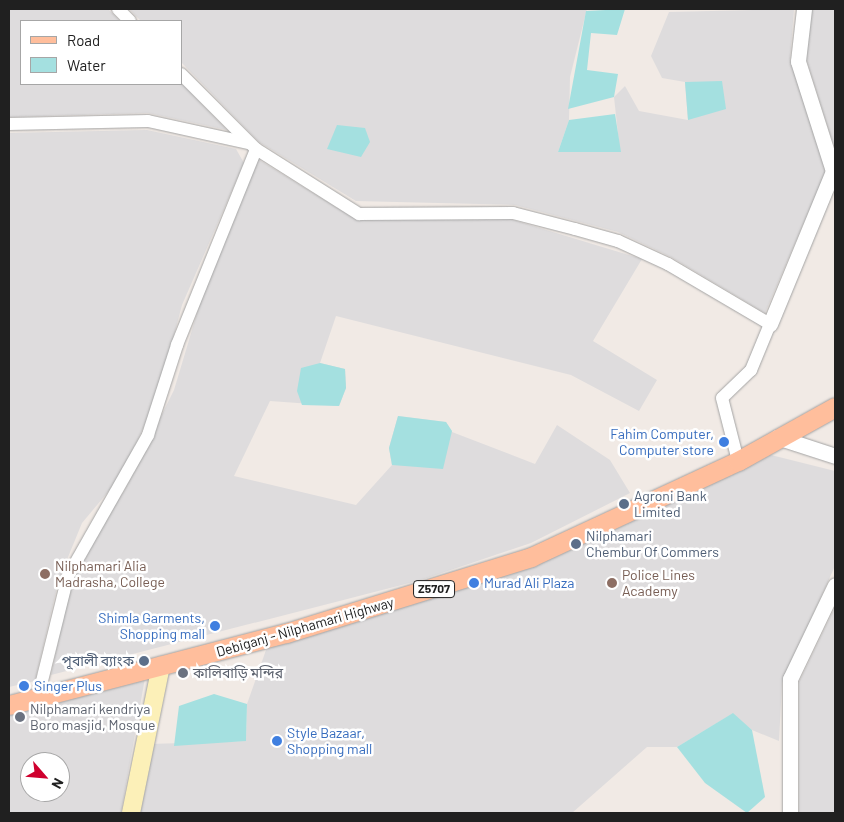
<!DOCTYPE html>
<meta charset="utf-8">
<style>
body{margin:0}
#map{position:relative;width:844px;height:822px;overflow:hidden;background:#f1eae5;font-family:Barlow,"Noto Sans Bengali",sans-serif}
div>[style]{position:absolute}
.residential>*{inset:0;background:#dedcdd}
.water>*{inset:0;background:#a4e0e0}
.roads{filter:drop-shadow(0 0 1px #a4a4a4) drop-shadow(0 0 1px #a4a4a4)}
.minor>*{height:12px;margin:-6px;padding:0 6px;transform-origin:6px;border-radius:6px;background:#fff}
.tertiary>*{height:15px;margin:-7.5px;padding:0 7.5px;transform-origin:7.5px;border-radius:7.5px;background:#fff}
.secondary>*{height:18px;margin:-9px;padding:0 9px;transform-origin:9px;border-radius:9px;background:#fcf0b8}
.primary>*{height:19px;margin:-9.5px;padding:0 9.5px;transform-origin:9.5px;border-radius:9.5px;background:#ffbe9c}
.dots>*{width:14px;height:14px;translate:-50% -50%;box-sizing:border-box;border:2px solid #fff;border-radius:50%}
span{translate:-50% -50%;white-space:nowrap;text-align:center;line-height:1.15;-webkit-text-stroke:5px #fff;paint-order:stroke}
.shield-label span{padding:1px 4px;background:#fff;border:1px solid;border-radius:4px;-webkit-text-stroke-width:0}
.shield-label{font-size:12px;color:#202020;font-weight:700}
.shop-label{font-size:14px;color:#366cbe}
.right{translate:-100% -50%;text-align:right}
.left{translate:0 -50%;text-align:left}
.service-label{font-size:14px;color:#4e5e75}
.education-label{font-size:14px;color:#785e54}
.street-label{font-size:14px;color:#202020}
.worship-label{font-size:14px;color:#5b616d}
.frame{position:absolute;inset:0;border:10px solid #202020;pointer-events:none}
.legend{position:absolute;left:20px;top:20px;width:162px;height:65px;box-sizing:border-box;background:#fff;border:1px solid #a6a6a6;margin:0;padding:6px 9px;list-style:none;font-size:15px;color:#202020}
.legend li{display:flex;align-items:center;gap:10px;height:25px}
.legend b{width:25px;border:1px solid #a6a6a6}
.north{position:absolute;left:20px;top:752px;width:50px;height:50px;box-sizing:border-box;background:#fff;border:1px solid #a6a6a6;border-radius:50%;rotate:117deg;font-size:14px;font-weight:700;line-height:20px;text-align:center;color:#202020}
.north::after{content:'';display:block;margin:auto;width:18px;height:22px;background:#cf002e;clip-path:polygon(50% 0,100% 100%,50% 72%,0 100%)}
</style>
<div id="map">
<div class="residential">
<div style="clip-path:polygon(9px 9px,108px 9px,120px 21px,21px 21px,21px 84px,181px 83px,227px 130px,148px 113px,9px 117px)"></div>
<div style="clip-path:polygon(129px 9px,587px 9px,570px 77px,569px 120px,558px 152px,620px 152px,614px 97px,625px 86px,639px 111px,688px 120px,685px 82px,662px 78px,651px 56px,669px 12px,794px 9px,790px 59px,826px 171px,765px 313px,671px 257px,618px 232px,515px 205px,356px 201px,259px 142px,181px 62px,181px 21px,141px 21px)"></div>
<div style="clip-path:polygon(812px 9px,835px 9px,835px 150px,806px 58px)"></div>
<div style="clip-path:polygon(147px 130px,236px 149px,244px 163px,182px 305px,159px 392px,123px 474px,82px 523px,59px 579px,35px 681px,9px 687px,9px 133px)"></div>
<div style="clip-path:polygon(256px 158px,357px 220px,510px 219px,642px 259px,593px 341px,657px 380px,639px 411px,571px 375px,336px 316px,320px 363px,345px 369px,346px 388px,339px 406px,270px 401px,234px 476px,356px 505px,392px 465px,389px 448px,398px 416px,446px 422px,452px 432px,535px 464px,557px 425px,610px 460px,630px 493px,531px 543px,421px 580px,51px 675px,72px 574px,97px 526px,123px 493px,174px 390px,207px 280px)"></div>
<div style="clip-path:polygon(763px 453px,835px 471px,835px 566px,782px 683px,779px 741px,752px 730px,732px 714px,677px 747px,647px 747px,572px 813px,137px 813px,150px 744px,246px 741px,247px 704px,272px 633px,423px 595px)"></div>
<div style="clip-path:polygon(835px 607px,835px 813px,799px 813px,799px 682px)"></div>
<div style="clip-path:polygon(evenodd,145px 678px,121px 813px,9px 813px,9px 708px,145px 678px,30px 762px,60px 762px,60px 792px,30px 792px,30px 762px)"></div>
</div>
<div class="water">
<div style="clip-path:polygon(625px 9px,617px 35px,591px 33px,587px 70px,618px 74px,614px 97px,568px 109px,586px 11px)"></div>
<div style="clip-path:polygon(722px 81px,726px 109px,688px 120px,685px 82px)"></div>
<div style="clip-path:polygon(615px 114px,621px 152px,558px 152px,569px 120px)"></div>
<div style="clip-path:polygon(337px 125px,365px 128px,370px 142px,361px 157px,327px 149px)"></div>
<div style="clip-path:polygon(320px 363px,345px 369px,346px 388px,339px 406px,302px 405px,297px 391px,301px 368px)"></div>
<div style="clip-path:polygon(398px 416px,446px 422px,452px 431px,443px 469px,392px 465px,389px 448px)"></div>
<div style="clip-path:polygon(214px 694px,247px 704px,246px 741px,174px 746px,179px 706px)"></div>
<div style="clip-path:polygon(733px 713px,752px 730px,765px 797px,747px 813px,705px 783px,677px 747px)"></div>
</div>
<div class="roads">
<div class="minor">
<div style="left:118px;top:9px;width:17px;rotate:45deg"></div>
<div style="left:181px;top:74px;width:106px;rotate:45deg"></div>
<div style="left:256px;top:149px;width:122px;rotate:32.3deg"></div>
<div style="left:359px;top:214px;width:154px;rotate:-0.4deg"></div>
<div style="left:513px;top:213px;width:64px;rotate:14.5deg"></div>
<div style="left:575px;top:229px;width:45px;rotate:15.6deg"></div>
<div style="left:618px;top:241px;width:55px;rotate:24.7deg"></div>
<div style="left:668px;top:264px;width:118px;rotate:30.5deg"></div>
<div style="left:770px;top:324px;width:50px;rotate:112.4deg"></div>
<div style="left:751px;top:370px;width:40px;rotate:136deg"></div>
<div style="left:722px;top:398px;width:65px;rotate:75.7deg"></div>
<div style="left:9px;top:124px;width:139px;rotate:-1.2deg"></div>
<div style="left:148px;top:121px;width:102px;rotate:12.4deg"></div>
<div style="left:38px;top:697px;width:125px;rotate:-76.1deg"></div>
<div style="left:68px;top:576px;width:162px;rotate:-60.4deg"></div>
<div style="left:148px;top:435px;width:95px;rotate:-72.1deg"></div>
<div style="left:177px;top:345px;width:211px;rotate:-68deg"></div>
</div>
<div class="tertiary">
<div style="left:770px;top:324px;width:165px;rotate:-67.6deg"></div>
<div style="left:833px;top:171px;width:115px;rotate:-107.7deg"></div>
<div style="left:798px;top:61px;width:52px;rotate:-83.4deg"></div>
<div style="left:777px;top:437px;width:61px;rotate:18.1deg"></div>
<div style="left:790px;top:813px;width:134px;rotate:-90deg"></div>
<div style="left:790px;top:679px;width:104px;rotate:-64.4deg"></div>
</div>
<div class="secondary">
<div style="left:131px;top:813px;width:150px;rotate:-78.5deg"></div>
</div>
<div class="primary">
<div style="left:9px;top:705px;width:286px;rotate:-14.6deg"></div>
<div style="left:286px;top:633px;width:257px;rotate:-17.2deg"></div>
<div style="left:531px;top:557px;width:228px;rotate:-24.9deg"></div>
<div style="left:738px;top:461px;width:111px;rotate:-29.1deg"></div>
</div>
</div>
<div class="dots">
<div style="left:724px;top:442px;background:#3f7fe0"></div>
<div style="left:624px;top:504px;background:#5c6f8a"></div>
<div style="left:576px;top:544px;background:#5c6f8a"></div>
<div style="left:45px;top:574px;background:#8d6e63"></div>
<div style="left:474px;top:583px;background:#3f7fe0"></div>
<div style="left:612px;top:583px;background:#8d6e63"></div>
<div style="left:215px;top:626px;background:#3f7fe0"></div>
<div style="left:144px;top:661px;background:#5c6f8a"></div>
<div style="left:183px;top:673px;background:#6b7280"></div>
<div style="left:24px;top:686px;background:#3f7fe0"></div>
<div style="left:20px;top:717px;background:#6b7280"></div>
<div style="left:277px;top:741px;background:#3f7fe0"></div>
</div>
<div class="shield-label">
<span style="left:434px;top:589px">Z5707</span>
</div>
<div class="shop-label">
<span class="right" style="left:714px;top:442px">Fahim Computer,<br>Computer store</span>
<span class="left" style="left:484px;top:583px">Murad Ali Plaza</span>
<span class="right" style="left:205px;top:626px">Shimla Garments,<br>Shopping mall</span>
<span class="left" style="left:34px;top:686px">Singer Plus</span>
<span class="left" style="left:287px;top:741px">Style Bazaar,<br>Shopping mall</span>
</div>
<div class="service-label">
<span class="left" style="left:634px;top:504px">Agroni Bank<br>Limited</span>
<span class="left" style="left:586px;top:544px">Nilphamari<br>Chembur Of Commers</span>
<span class="right" style="left:134px;top:661px">পূবালী ব্যাংক</span>
</div>
<div class="education-label">
<span class="left" style="left:55px;top:574px">Nilphamari Alia<br>Madrasha, College</span>
<span class="left" style="left:622px;top:583px">Police Lines<br>Academy</span>
</div>
<div class="street-label">
<span style="left:305px;top:627px;rotate:-16deg">Debiganj - Nilphamari Highway</span>
</div>
<div class="worship-label">
<span class="left" style="left:193px;top:673px">কালিবাড়ি মন্দির</span>
<span class="left" style="left:30px;top:717px">Nilphamari kendriya<br>Boro masjid, Mosque</span>
</div>
<div class="frame"></div>
<ul class="legend">
<li><b style="height:6px;background:#ffbe9c"></b>Road</li>
<li><b style="height:14px;background:#a4e0e0"></b>Water</li>
</ul>
<div class="north">N</div>
</div>
